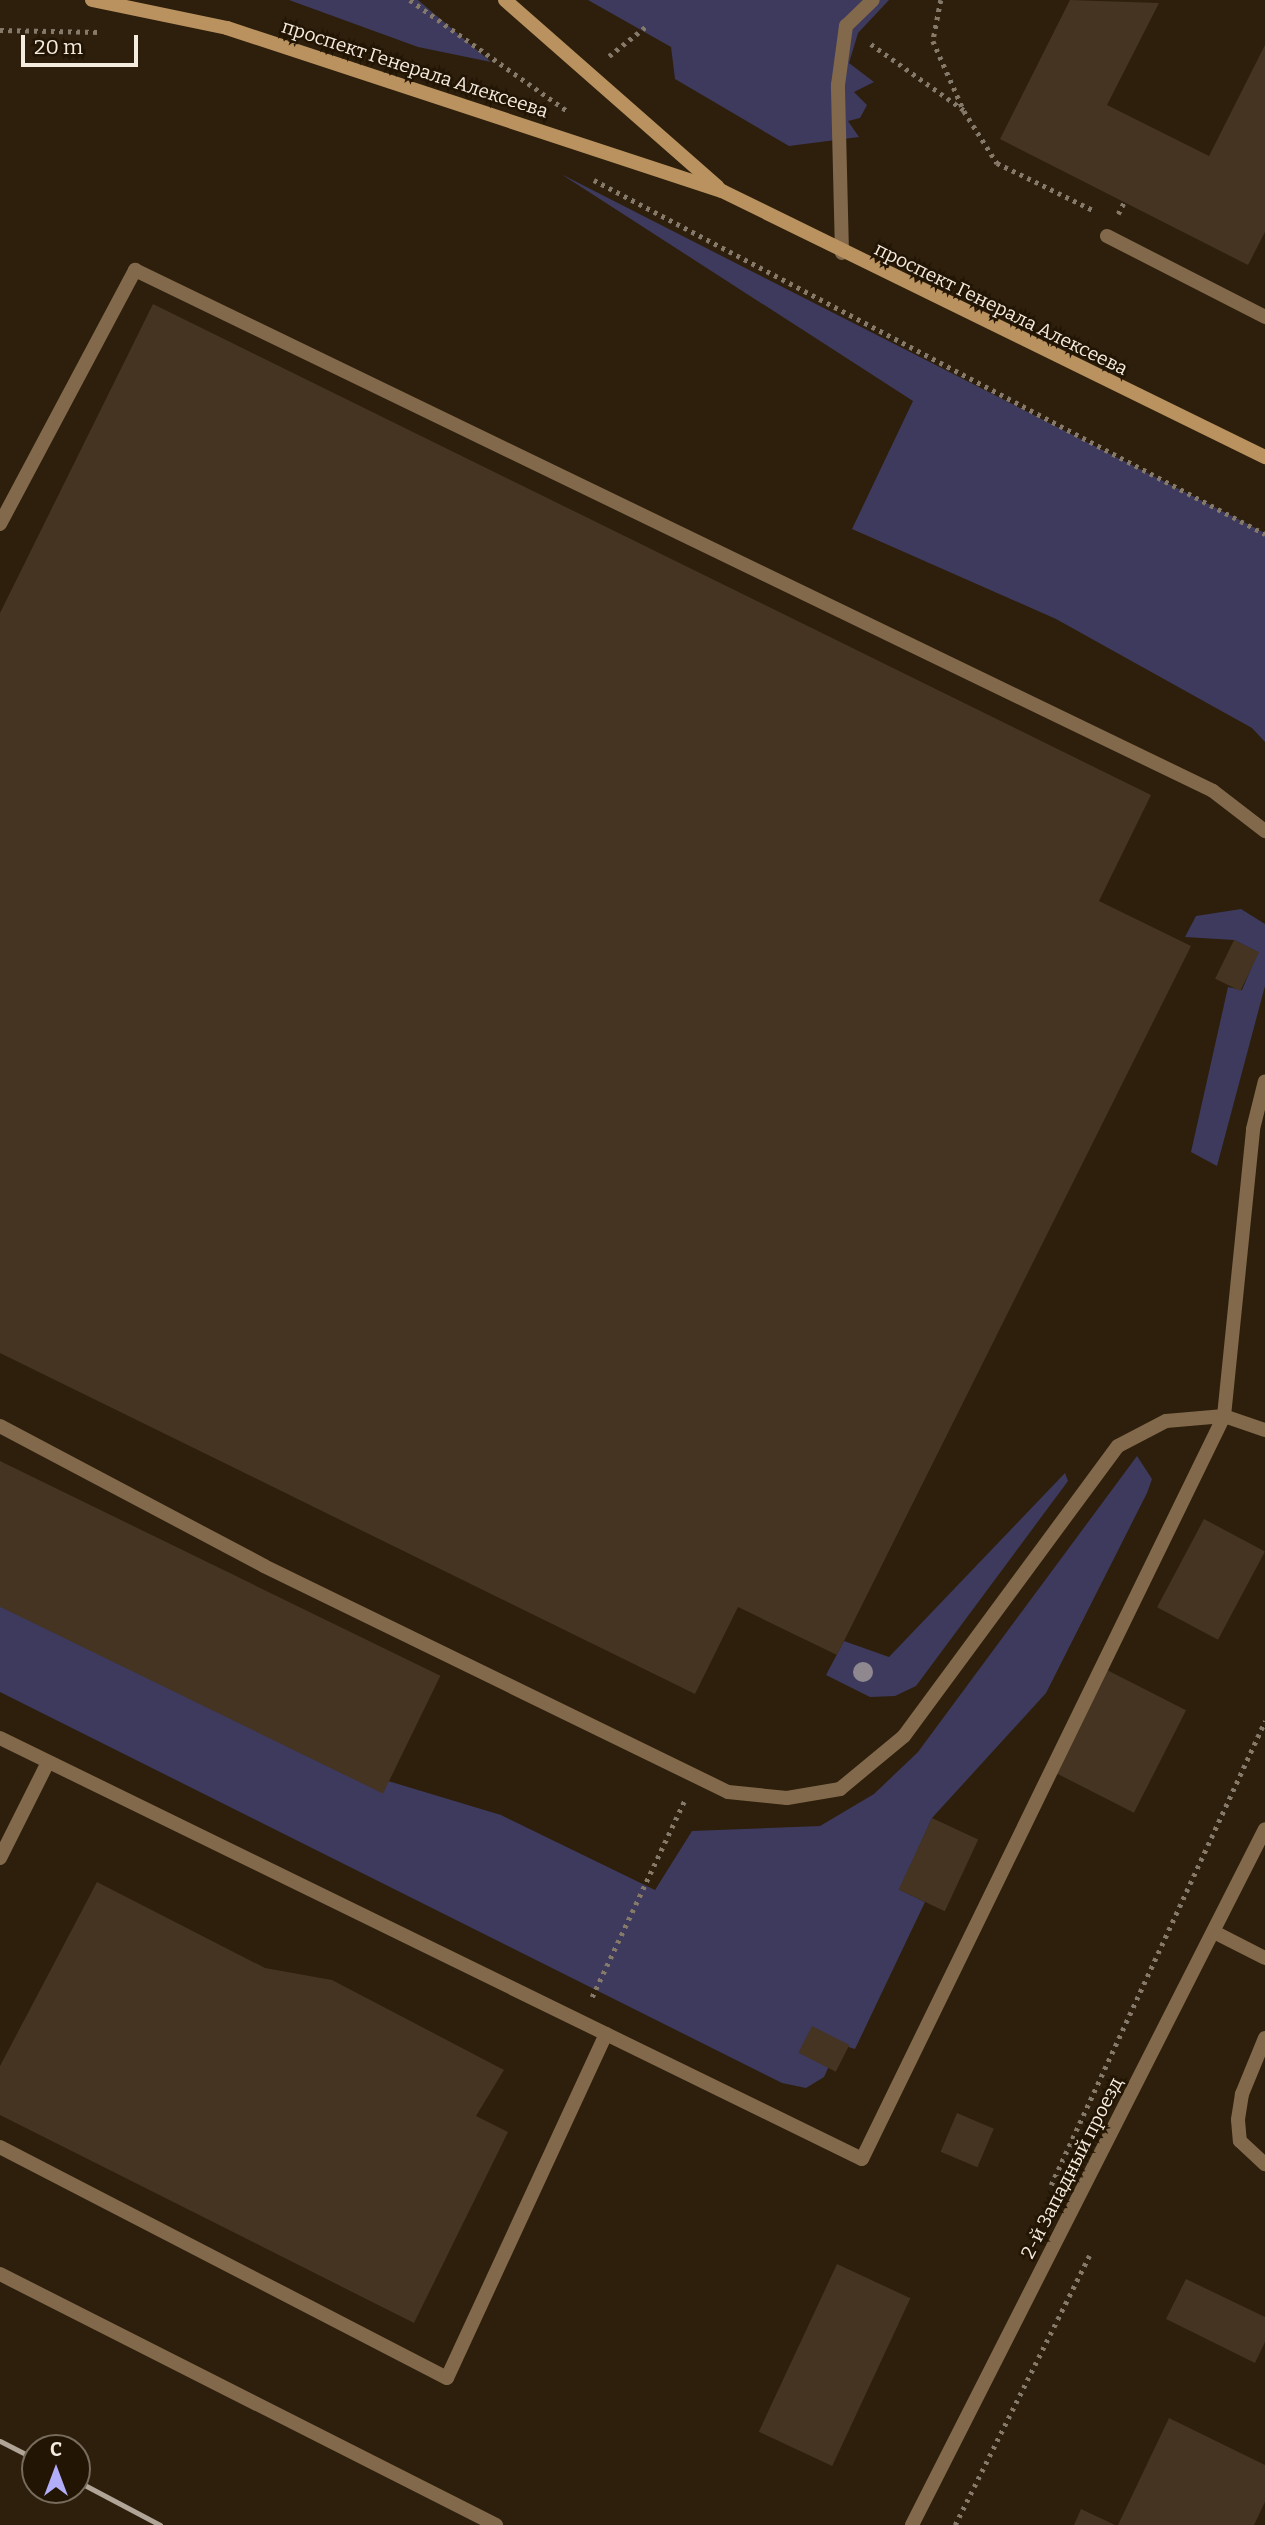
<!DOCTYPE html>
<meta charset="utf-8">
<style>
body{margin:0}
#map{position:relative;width:1265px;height:2525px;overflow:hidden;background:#2d1f0c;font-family:Bitter,serif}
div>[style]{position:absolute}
.green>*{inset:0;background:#3d3a5d}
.building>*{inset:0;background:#443421;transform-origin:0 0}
.path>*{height:4.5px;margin-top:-2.25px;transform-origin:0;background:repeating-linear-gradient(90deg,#85796a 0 3.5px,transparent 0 8.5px)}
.service>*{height:14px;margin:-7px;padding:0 7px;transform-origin:7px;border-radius:7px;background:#82694b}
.tertiary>*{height:14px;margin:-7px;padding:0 7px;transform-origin:7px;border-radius:7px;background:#82694b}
.secondary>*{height:14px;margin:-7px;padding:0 7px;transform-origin:7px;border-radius:7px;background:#b9925f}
.rail>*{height:5px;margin:-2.5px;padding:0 2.5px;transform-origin:2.5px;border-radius:2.5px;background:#b0a597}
.trees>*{width:20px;height:20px;margin:-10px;border-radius:50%;background:#8f898f}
span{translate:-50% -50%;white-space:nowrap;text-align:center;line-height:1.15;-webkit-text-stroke:5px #231504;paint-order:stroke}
.street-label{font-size:19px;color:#f5ece0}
.north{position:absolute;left:21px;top:2434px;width:70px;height:70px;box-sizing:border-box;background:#231504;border:2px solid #776b5c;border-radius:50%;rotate:0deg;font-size:19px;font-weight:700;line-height:28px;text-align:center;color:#f5ece0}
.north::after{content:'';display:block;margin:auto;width:24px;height:32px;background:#b2adf9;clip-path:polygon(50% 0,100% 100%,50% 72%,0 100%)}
.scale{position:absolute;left:21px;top:35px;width:117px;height:32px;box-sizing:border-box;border:4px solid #f5ece0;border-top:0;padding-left:9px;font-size:21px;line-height:24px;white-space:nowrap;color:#f5ece0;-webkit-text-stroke:5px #231504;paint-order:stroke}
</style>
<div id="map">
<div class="green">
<div style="clip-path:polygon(289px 0,418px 0,491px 62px,418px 47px)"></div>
<div style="clip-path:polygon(588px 0,889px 0,858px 33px,849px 63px,874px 82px,854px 92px,867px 105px,860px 118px,848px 121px,859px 137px,789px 146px,675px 79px,671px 47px)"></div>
<div style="clip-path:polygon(561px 174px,1265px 533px,1265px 742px,1252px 728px,1056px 619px,852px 529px,913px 401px)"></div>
<div style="clip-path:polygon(1241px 909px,1265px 924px,1265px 986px,1217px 1166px,1191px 1152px,1228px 987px,1242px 990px,1258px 952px,1234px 940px,1185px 937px,1196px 916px)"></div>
<div style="clip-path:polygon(1137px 1456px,1152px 1479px,1147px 1493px,1046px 1693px,932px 1818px,900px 1890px,925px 1902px,855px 2049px,839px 2044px,824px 2077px,806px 2088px,782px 2083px,0 1692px,0 1592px,388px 1781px,501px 1815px,655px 1890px,692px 1831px,820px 1826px,874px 1794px,918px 1752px)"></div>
<div style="clip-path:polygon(1065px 1473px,1068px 1481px,916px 1686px,895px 1696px,870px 1697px,826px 1675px,844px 1641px,889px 1657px)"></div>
</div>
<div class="building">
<div style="clip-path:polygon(1070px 0,1159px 3px,1107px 105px,1209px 156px,1265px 45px,1265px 232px,1248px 265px,1000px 139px)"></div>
<div style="clip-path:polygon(153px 304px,1151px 795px,1099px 901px,1191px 946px,837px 1655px,738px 1607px,695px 1694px,0 1353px,0 613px)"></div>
<div style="left:1234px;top:940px;width:28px;height:43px;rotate:26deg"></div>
<div style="left:0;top:1461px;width:490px;height:131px;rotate:26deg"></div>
<div style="left:1204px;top:1519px;width:69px;height:100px;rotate:28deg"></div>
<div style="left:1105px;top:1669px;width:91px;height:115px;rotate:27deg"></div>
<div style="left:932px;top:1818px;width:51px;height:79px;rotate:25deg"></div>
<div style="clip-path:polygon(97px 1882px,265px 1968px,332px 1980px,504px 2070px,476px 2116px,508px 2132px,414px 2323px,0 2115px,0 2066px)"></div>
<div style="left:812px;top:2026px;width:42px;height:30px;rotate:27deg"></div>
<div style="left:957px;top:2113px;width:40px;height:42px;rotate:23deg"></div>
<div style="left:837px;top:2264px;width:81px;height:185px;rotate:25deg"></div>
<div style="clip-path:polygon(1186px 2279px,1265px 2317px,1265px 2342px,1255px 2363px,1166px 2319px)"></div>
<div style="clip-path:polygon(1169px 2418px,1265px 2465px,1265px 2502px,1254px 2525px,1118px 2525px)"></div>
<div style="clip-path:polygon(1081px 2509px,1115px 2525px,1074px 2525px)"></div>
</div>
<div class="path">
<div style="left:410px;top:0;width:194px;rotate:35.2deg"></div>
<div style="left:941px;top:0;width:42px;rotate:101deg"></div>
<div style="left:933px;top:41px;width:77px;rotate:66.1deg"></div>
<div style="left:964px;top:111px;width:62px;rotate:57.6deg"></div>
<div style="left:997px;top:163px;width:109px;rotate:26.1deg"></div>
<div style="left:0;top:30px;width:100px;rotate:1.1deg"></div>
<div style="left:871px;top:44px;width:114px;rotate:35.4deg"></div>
<div style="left:609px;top:56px;width:50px;rotate:-38.5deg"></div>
<div style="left:594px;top:180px;width:759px;rotate:27.81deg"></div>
<div style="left:1118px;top:214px;width:13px;rotate:-63deg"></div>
<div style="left:592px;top:1997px;width:219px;rotate:-64.8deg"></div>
<div style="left:1051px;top:2185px;width:511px;rotate:-65.24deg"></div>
<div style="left:955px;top:2525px;width:301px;rotate:-63.5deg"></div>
</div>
<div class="service">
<div style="left:1107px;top:236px;width:178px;rotate:27.1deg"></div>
<div style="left:842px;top:253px;width:168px;rotate:-91.4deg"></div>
<div style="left:838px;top:85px;width:60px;rotate:-82.3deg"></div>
<div style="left:846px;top:26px;width:37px;rotate:-44deg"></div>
<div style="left:0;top:524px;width:288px;rotate:-62deg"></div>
<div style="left:135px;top:270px;width:1197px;rotate:25.79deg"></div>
<div style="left:1213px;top:791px;width:66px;rotate:37.6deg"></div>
<div style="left:0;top:1426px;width:299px;rotate:27.9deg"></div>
<div style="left:264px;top:1566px;width:516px;rotate:25.97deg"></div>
<div style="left:728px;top:1792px;width:59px;rotate:5.8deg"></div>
<div style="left:787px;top:1798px;width:54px;rotate:-9.6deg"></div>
<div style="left:840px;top:1789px;width:83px;rotate:-39.6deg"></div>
<div style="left:904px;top:1736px;width:360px;rotate:-53.6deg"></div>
<div style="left:1118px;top:1446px;width:54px;rotate:-27.5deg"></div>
<div style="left:1166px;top:1421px;width:58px;rotate:-4.9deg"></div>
<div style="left:1224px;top:1416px;width:43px;rotate:18.9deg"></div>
<div style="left:0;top:1738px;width:959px;rotate:26.03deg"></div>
<div style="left:862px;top:2159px;width:826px;rotate:-64.02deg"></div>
<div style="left:1224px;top:1416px;width:288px;rotate:-84.2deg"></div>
<div style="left:1253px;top:1129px;width:49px;rotate:-76deg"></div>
<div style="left:0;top:1858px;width:107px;rotate:-63.4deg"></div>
<div style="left:1214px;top:1932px;width:57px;rotate:27deg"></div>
<div style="left:1265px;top:2038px;width:61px;rotate:112.3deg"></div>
<div style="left:1242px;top:2094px;width:26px;rotate:99deg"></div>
<div style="left:1238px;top:2120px;width:21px;rotate:85deg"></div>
<div style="left:1240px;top:2141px;width:34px;rotate:43deg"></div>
<div style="left:0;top:2147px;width:503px;rotate:27.33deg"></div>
<div style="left:447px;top:2378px;width:379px;rotate:-65.2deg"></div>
<div style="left:0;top:2274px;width:556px;rotate:26.84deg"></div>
</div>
<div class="tertiary">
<div style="left:912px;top:2525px;width:780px;rotate:-63.11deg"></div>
</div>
<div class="secondary">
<div style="left:92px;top:0;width:138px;rotate:11.7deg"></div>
<div style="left:227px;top:28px;width:521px;rotate:18.23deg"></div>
<div style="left:722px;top:191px;width:605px;rotate:26.1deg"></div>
<div style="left:505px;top:0;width:283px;rotate:41.3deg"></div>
</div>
<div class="rail">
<div style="left:0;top:2441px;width:39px;rotate:27deg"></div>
<div style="left:77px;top:2481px;width:94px;rotate:27.9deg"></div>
</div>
<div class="trees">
<div style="left:863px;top:1672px"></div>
</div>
<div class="street-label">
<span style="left:415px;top:69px;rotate:18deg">проспект Генерала Алексеева</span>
<span style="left:1001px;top:309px;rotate:26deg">проспект Генерала Алексеева</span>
<span style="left:1072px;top:2168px;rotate:-63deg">2-й Западный проезд</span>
</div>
<div class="north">С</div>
<div class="scale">20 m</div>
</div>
